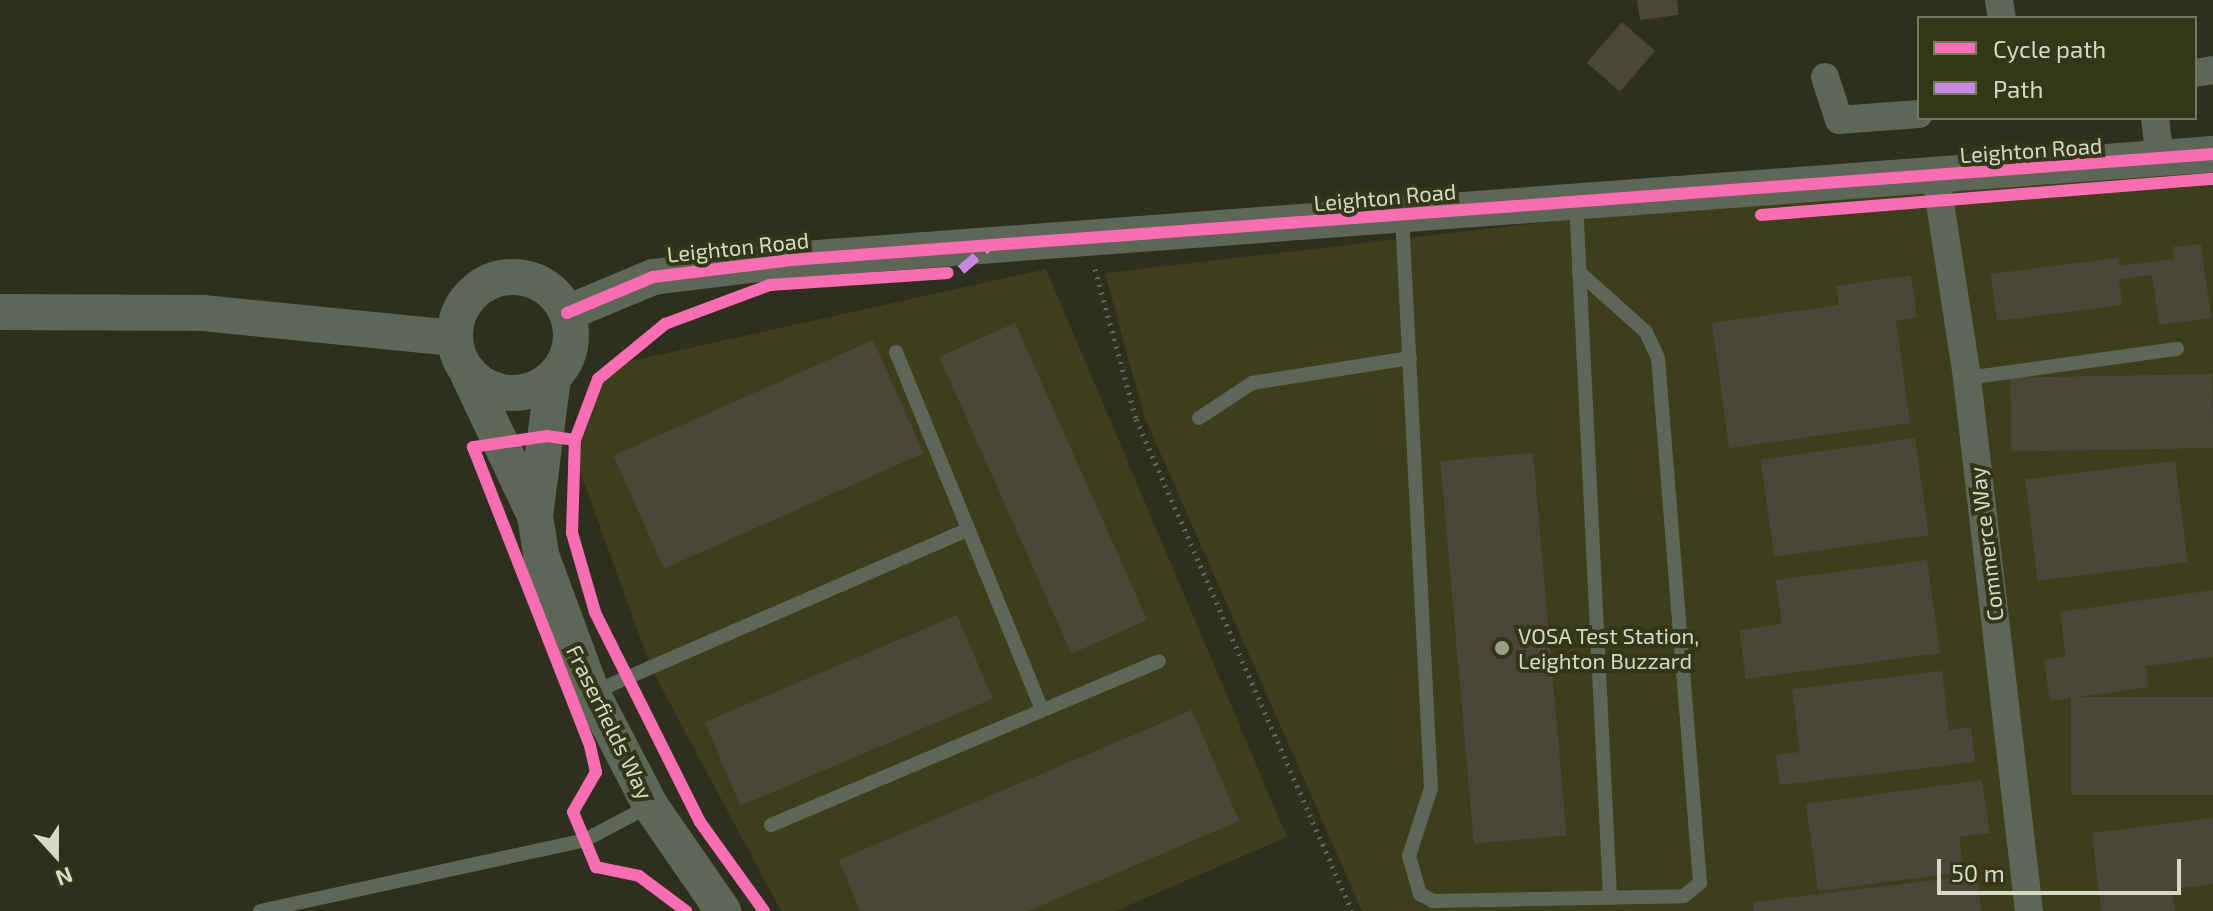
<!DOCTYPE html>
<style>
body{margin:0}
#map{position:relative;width:2213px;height:911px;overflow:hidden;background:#2e2f1f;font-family:"Exo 2",sans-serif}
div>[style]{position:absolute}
.built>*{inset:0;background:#3d3e1b}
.building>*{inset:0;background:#4a473a;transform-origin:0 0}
.path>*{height:5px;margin-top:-2.5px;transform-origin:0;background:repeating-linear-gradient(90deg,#63675b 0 2px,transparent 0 8px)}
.service>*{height:14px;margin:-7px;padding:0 7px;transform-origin:7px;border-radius:7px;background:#5e6658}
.minor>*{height:28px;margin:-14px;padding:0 14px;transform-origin:14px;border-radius:14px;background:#5e6658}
.tertiary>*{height:36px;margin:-18px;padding:0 18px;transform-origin:18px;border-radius:18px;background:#5e6658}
.tertiary>.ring{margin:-18px;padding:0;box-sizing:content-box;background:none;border:36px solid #5e6658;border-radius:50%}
.quiet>*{height:10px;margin-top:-5px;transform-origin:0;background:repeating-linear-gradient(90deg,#c787e3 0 20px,transparent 0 30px)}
.cycleway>*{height:12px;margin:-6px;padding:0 6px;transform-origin:6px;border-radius:6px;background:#f96db3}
.dots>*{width:22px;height:22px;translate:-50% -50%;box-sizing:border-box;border:4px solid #343618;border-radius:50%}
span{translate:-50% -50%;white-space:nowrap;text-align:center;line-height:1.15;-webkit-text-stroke:8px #343618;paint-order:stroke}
.street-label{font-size:22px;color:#d7d9c7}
.poi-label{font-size:22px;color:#d7d9c7}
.left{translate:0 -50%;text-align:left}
.legend{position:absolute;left:1917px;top:16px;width:280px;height:104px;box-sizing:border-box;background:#343618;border:2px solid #75775e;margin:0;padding:10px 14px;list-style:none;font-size:24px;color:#d7d9c7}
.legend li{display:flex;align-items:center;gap:16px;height:40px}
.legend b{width:40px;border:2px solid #75775e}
.north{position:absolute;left:16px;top:815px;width:80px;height:80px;-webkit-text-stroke:6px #343618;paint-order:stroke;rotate:159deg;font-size:22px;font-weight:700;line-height:32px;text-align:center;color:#d7d9c7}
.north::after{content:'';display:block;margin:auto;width:28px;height:36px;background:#d7d9c7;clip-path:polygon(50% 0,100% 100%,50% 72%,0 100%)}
.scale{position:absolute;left:1937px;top:859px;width:244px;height:36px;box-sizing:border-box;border:4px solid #d7d9c7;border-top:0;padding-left:10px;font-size:24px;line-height:28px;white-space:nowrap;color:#d7d9c7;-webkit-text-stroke:6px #343618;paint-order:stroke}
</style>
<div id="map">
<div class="built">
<div style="clip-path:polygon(2213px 145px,2213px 911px,1362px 911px,1144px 416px,1105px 273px)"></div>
<div style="clip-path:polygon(1046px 269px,1287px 837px,1116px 911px,781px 911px,651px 668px,573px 452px,598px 379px,631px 361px)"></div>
</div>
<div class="building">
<div style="clip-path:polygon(1637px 0,1677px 0,1679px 15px,1640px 20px)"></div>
<div style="left:1622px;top:22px;width:44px;height:54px;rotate:41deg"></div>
<div style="clip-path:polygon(2201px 244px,2211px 318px,2159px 325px,2152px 275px,2119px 279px,2122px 305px,1997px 321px,1991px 274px,2118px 258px,2119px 266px,2174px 259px,2172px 247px)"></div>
<div style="clip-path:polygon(1911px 275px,1917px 318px,1896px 321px,1910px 423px,1729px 448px,1712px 323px,1839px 305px,1836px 286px)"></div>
<div style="left:1015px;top:323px;width:325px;height:83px;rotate:66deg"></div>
<div style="left:873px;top:340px;width:124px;height:284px;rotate:66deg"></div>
<div style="left:2212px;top:374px;width:74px;height:202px;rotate:89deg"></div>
<div style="left:1915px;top:438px;width:98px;height:156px;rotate:82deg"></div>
<div style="left:1533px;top:453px;width:384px;height:93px;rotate:85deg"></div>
<div style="left:2175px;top:461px;width:102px;height:151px;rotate:83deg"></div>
<div style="clip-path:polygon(1927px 560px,1940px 653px,1746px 679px,1739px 630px,1782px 624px,1776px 580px)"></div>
<div style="clip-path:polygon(2213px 590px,2213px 657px,2146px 666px,2149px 687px,2050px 701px,2044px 660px,2066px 657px,2060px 612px)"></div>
<div style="left:957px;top:615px;width:91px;height:274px;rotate:67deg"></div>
<div style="clip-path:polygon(1942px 671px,1949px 730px,1971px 727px,1975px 762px,1780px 785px,1776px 755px,1800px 752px,1792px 689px)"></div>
<div style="left:2213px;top:697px;width:98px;height:142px;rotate:90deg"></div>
<div style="clip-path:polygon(1192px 710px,1239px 821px,1028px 911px,860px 911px,839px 860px)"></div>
<div style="clip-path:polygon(1982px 780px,1990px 833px,1959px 837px,1964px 872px,1818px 891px,1806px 804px)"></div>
<div style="clip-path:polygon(2213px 818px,2213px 884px,2172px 889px,2175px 911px,2101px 911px,2092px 833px)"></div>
<div style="clip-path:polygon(1977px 875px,1981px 911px,1754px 911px,1753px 902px)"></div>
</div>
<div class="path">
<div style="left:1095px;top:269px;width:156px;rotate:74.7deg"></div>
<div style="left:1136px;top:419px;width:537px;rotate:66.3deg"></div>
</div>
<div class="service">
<div style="left:1576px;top:201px;width:696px;rotate:87.2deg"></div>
<div style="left:1402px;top:216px;width:573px;rotate:87.1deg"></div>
<div style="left:1431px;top:788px;width:71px;rotate:107.9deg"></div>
<div style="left:1409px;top:856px;width:40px;rotate:74deg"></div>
<div style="left:1420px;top:894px;width:15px;rotate:28deg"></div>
<div style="left:1433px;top:901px;width:251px;rotate:-1.1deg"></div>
<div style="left:1684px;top:896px;width:21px;rotate:-39deg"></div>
<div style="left:1700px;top:883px;width:527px;rotate:-94.57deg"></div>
<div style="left:1658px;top:358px;width:29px;rotate:-115deg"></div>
<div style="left:1646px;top:332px;width:90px;rotate:-138.2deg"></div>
<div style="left:896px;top:352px;width:387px;rotate:67.8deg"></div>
<div style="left:1967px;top:378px;width:212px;rotate:-7.9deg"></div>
<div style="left:1199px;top:418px;width:64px;rotate:-33.4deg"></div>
<div style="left:1252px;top:383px;width:160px;rotate:-9deg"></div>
<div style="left:592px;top:693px;width:407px;rotate:-23.5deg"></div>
<div style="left:771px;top:825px;width:421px;rotate:-22.9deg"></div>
<div style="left:260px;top:911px;width:333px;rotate:-12.3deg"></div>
<div style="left:585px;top:840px;width:72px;rotate:-28deg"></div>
</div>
<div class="minor">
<div style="left:1999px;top:0;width:18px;rotate:81deg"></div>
<div style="left:2195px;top:73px;width:18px;rotate:-9deg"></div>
<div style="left:1825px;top:77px;width:45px;rotate:72deg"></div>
<div style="left:1839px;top:120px;width:80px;rotate:-4.3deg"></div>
<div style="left:2155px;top:118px;width:42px;rotate:83.2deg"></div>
<div style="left:1936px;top:177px;width:203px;rotate:81.2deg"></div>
<div style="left:1967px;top:378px;width:537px;rotate:83.37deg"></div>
</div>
<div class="tertiary">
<div class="ring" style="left:455px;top:277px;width:80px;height:80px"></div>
<div style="left:0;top:312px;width:203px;rotate:0.3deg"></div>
<div style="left:203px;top:313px;width:252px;rotate:5.7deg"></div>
<div style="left:567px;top:313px;width:93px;rotate:-22.7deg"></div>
<div style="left:653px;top:277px;width:139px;rotate:-7deg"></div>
<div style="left:791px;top:260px;width:1426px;rotate:-4.26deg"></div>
<div style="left:468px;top:374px;width:157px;rotate:64.7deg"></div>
<div style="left:535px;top:516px;width:39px;rotate:81deg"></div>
<div style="left:541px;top:555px;width:147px;rotate:69.7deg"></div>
<div style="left:592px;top:693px;width:126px;rotate:62.6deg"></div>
<div style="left:650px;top:805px;width:129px;rotate:55.4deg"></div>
<div style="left:535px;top:516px;width:139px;rotate:-82.6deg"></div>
</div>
<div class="quiet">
<div style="left:961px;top:270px;width:35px;rotate:-41deg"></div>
</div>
<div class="cycleway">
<div style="left:1761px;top:215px;width:453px;rotate:-4.6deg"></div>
<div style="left:567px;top:313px;width:93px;rotate:-22.7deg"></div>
<div style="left:653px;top:277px;width:139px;rotate:-7deg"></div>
<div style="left:791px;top:260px;width:1426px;rotate:-4.26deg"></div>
<div style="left:575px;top:440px;width:28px;rotate:-172deg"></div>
<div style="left:547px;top:436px;width:75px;rotate:171.5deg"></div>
<div style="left:473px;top:447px;width:321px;rotate:68.6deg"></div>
<div style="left:590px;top:746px;width:27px;rotate:77deg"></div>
<div style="left:596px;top:772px;width:46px;rotate:119.9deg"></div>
<div style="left:573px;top:812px;width:60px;rotate:67.3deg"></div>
<div style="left:596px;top:867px;width:44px;rotate:11.8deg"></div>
<div style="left:639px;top:876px;width:59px;rotate:36.7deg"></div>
<div style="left:764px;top:911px;width:110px;rotate:-125.7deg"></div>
<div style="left:700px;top:822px;width:235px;rotate:-116.6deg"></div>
<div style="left:595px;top:612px;width:82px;rotate:-106.2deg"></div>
<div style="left:572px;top:533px;width:93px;rotate:-88.2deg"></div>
<div style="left:575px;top:440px;width:65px;rotate:-69.3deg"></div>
<div style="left:598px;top:379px;width:87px;rotate:-39.4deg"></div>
<div style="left:665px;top:324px;width:112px;rotate:-20.4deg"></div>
<div style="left:770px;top:285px;width:178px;rotate:-3.9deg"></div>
</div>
<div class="dots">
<div style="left:1502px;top:648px;background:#9c9e8c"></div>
</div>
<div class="street-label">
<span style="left:2031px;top:150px;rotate:-4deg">Leighton Road</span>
<span style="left:1385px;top:197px;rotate:-5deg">Leighton Road</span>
<span style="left:738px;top:247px;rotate:-6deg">Leighton Road</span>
<span style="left:1986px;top:544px;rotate:-97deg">Commerce Way</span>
<span style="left:610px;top:722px;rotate:64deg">Fraserfields Way</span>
</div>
<div class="poi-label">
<span class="left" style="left:1518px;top:648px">VOSA Test Station,<br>Leighton Buzzard</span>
</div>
<ul class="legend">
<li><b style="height:10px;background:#f96db3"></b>Cycle path</li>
<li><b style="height:10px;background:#c787e3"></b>Path</li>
</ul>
<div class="north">N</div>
<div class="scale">50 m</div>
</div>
